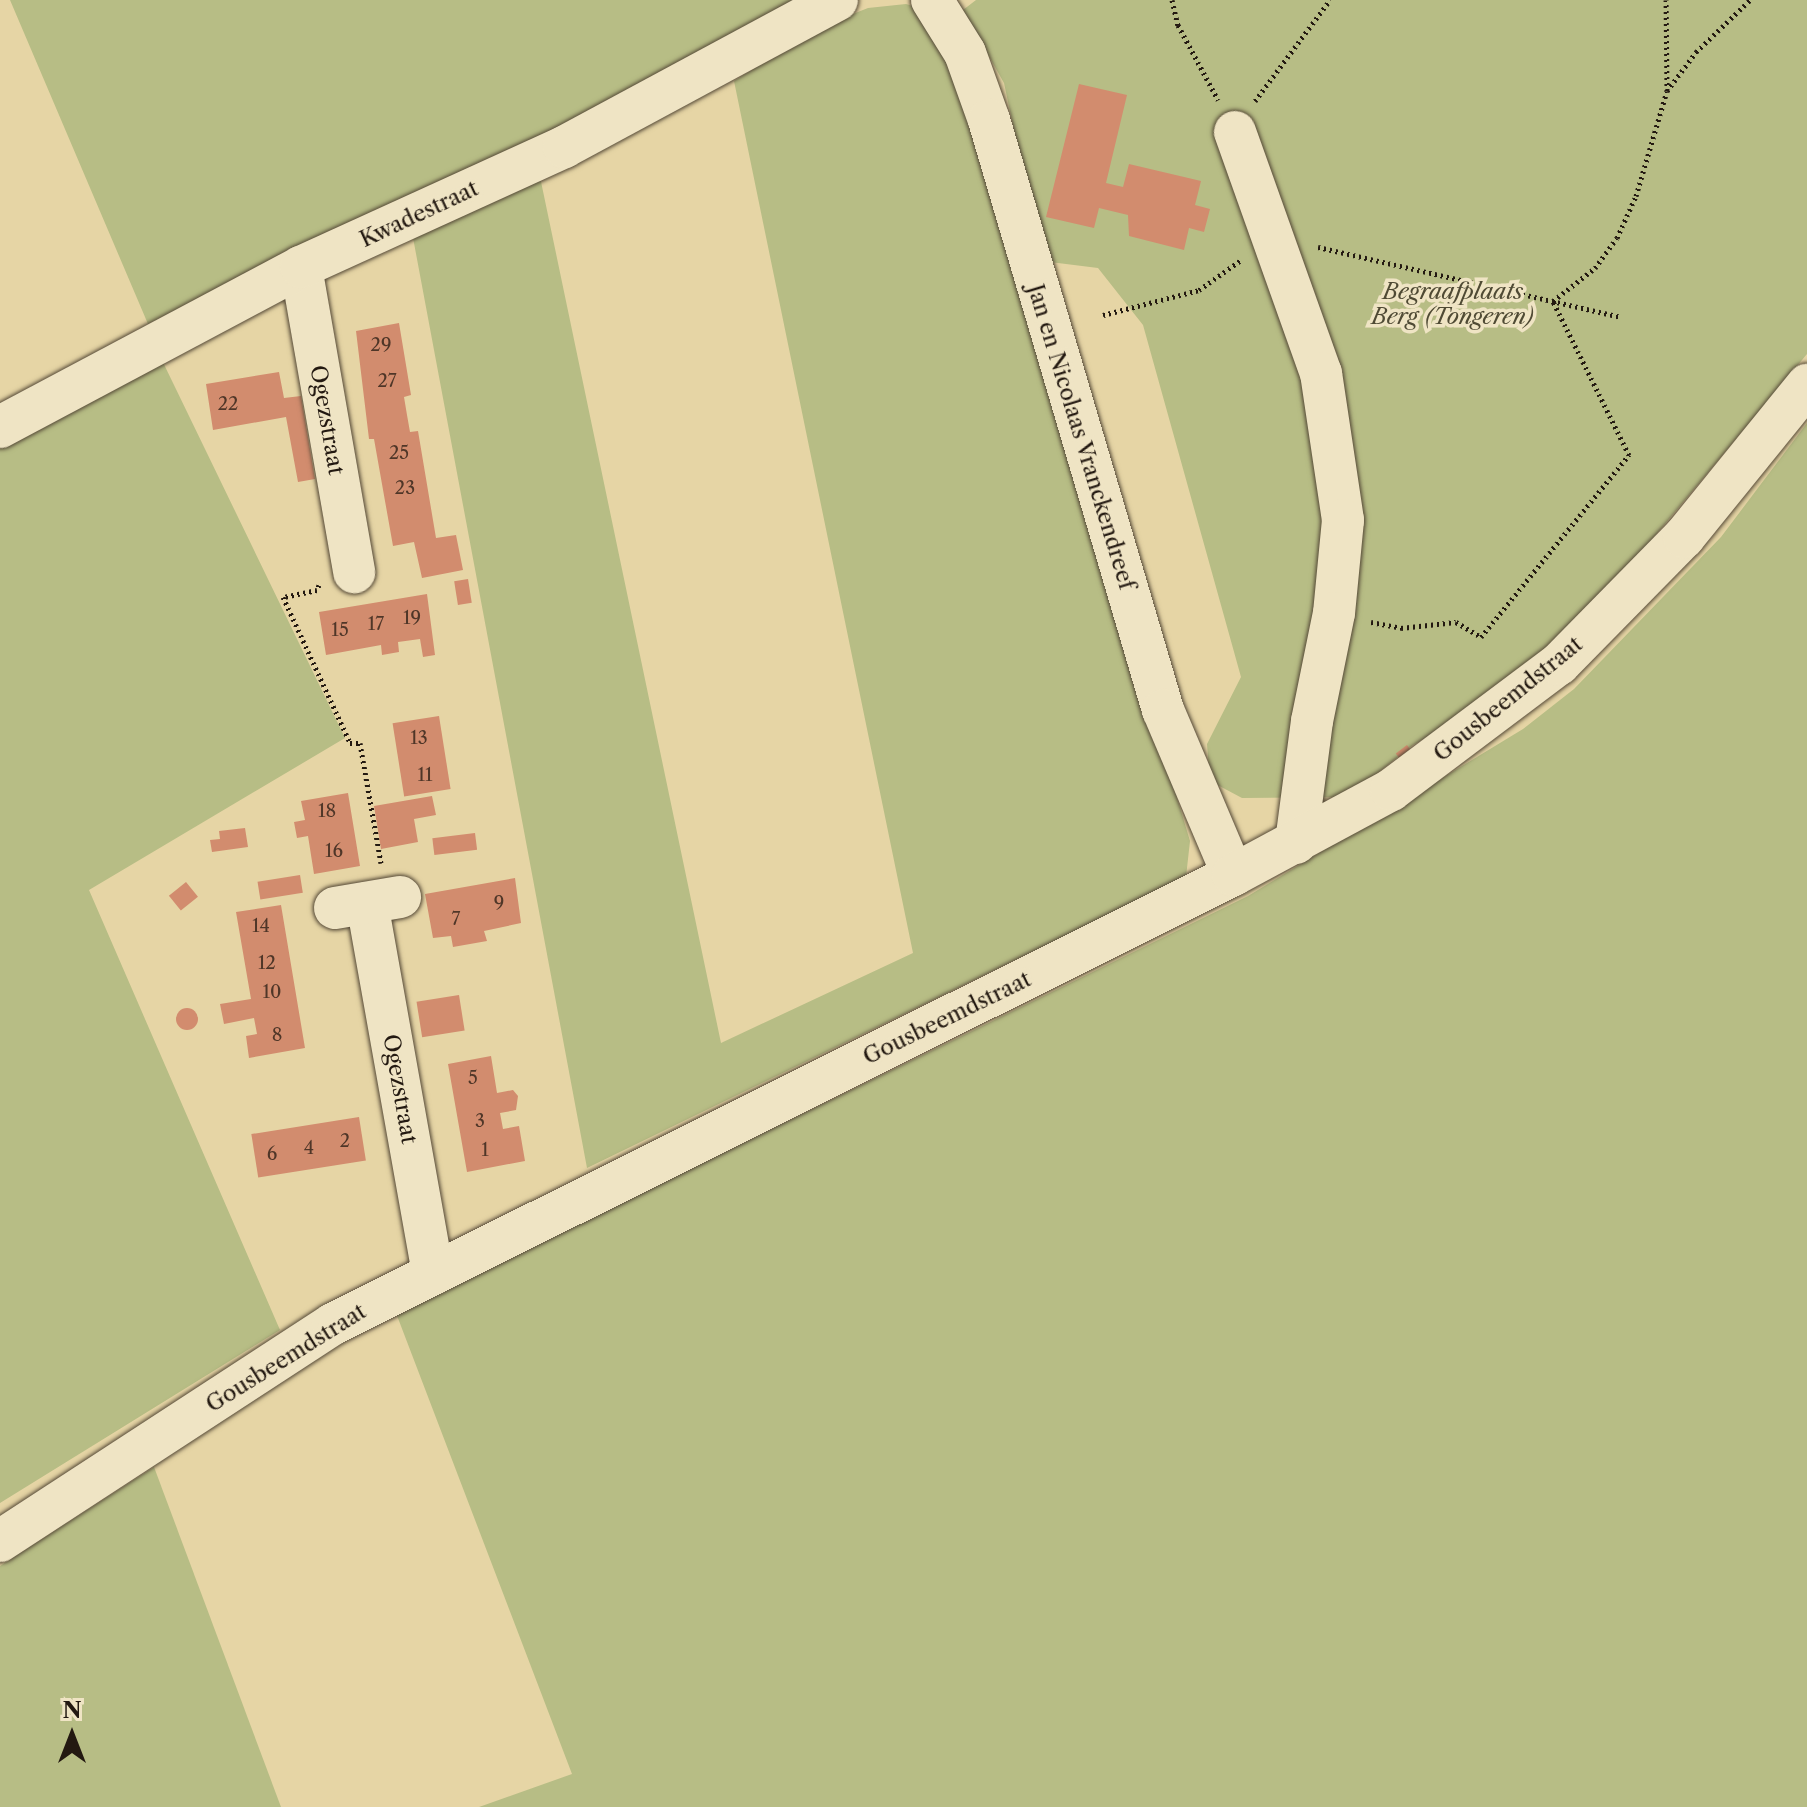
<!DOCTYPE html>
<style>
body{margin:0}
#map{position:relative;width:1807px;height:1807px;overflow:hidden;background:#e6d5a5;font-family:"Libre Caslon Text",serif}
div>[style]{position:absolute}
.green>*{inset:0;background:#b7bd85}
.building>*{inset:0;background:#d28c6e;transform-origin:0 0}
.round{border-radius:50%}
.path>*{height:5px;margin-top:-2.5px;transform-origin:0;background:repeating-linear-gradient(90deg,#231911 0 2px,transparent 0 6px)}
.roads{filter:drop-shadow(0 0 2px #544836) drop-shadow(0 0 2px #544836)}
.minor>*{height:42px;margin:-21px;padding:0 21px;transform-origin:21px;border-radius:21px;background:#efe4c4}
span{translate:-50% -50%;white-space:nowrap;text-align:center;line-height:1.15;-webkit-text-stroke:7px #efe4c4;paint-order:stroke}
.number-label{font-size:18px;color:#4f3628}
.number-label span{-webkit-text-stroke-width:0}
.street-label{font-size:22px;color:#231911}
.park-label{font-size:22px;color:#4f4a34;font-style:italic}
.north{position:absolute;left:32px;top:1695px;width:80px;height:80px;-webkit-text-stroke:6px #efe4c4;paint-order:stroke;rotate:0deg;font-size:22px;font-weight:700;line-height:32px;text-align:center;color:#231911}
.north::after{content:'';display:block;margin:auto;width:28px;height:36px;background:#231911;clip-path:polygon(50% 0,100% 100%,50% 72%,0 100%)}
</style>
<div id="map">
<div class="green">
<div style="clip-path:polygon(10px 0,797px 0,590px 117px,387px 206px,148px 324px)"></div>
<div style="clip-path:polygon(976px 0,1807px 0,1807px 354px,1582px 623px,1477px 709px,1413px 745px,1347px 797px,1242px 798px,1210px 781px,1207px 744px,1241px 677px,1143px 325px,1098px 268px,1042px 261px,1004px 83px,963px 10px)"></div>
<div style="clip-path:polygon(906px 4px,919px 8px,947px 51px,988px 169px,1190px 841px,1186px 877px,587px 1168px,411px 227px,539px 172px,721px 1043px,913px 953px,734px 81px,820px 27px,868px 8px)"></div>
<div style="clip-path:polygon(158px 352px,345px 738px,89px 890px,280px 1330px,0 1503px,0 439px)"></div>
<div style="clip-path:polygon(1807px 423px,1807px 1807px,479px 1807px,572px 1774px,396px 1313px,1248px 896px,1523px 729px,1574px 689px,1721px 537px)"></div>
<div style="clip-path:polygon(154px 1467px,281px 1807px,0 1807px,0 1566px)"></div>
</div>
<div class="building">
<div style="clip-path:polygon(1079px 84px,1127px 95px,1106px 183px,1123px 187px,1129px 164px,1201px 181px,1195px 205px,1210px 209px,1204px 232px,1189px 228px,1184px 250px,1129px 236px,1128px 215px,1099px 208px,1094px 228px,1046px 217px)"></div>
<div style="clip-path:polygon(399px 323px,411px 395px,404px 397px,407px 415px,410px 432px,418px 431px,436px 538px,456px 535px,463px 570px,422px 578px,414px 542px,393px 546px,374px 439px,369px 439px,356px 331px)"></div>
<div style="clip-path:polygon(279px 372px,284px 398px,301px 396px,315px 479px,298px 482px,286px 417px,213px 430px,206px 384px)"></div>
<div style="left:468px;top:579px;width:24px;height:14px;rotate:81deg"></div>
<div style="clip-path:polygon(427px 594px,435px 655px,423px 657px,420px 639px,398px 642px,399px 652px,382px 655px,381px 645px,326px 655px,319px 612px)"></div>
<div style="left:439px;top:716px;width:74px;height:47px;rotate:81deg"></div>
<div style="left:1407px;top:745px;width:5px;height:14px;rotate:53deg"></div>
<div style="clip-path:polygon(348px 793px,360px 866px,314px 874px,308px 836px,297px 838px,294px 822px,305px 820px,301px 801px)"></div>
<div style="clip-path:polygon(432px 796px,436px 815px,414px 819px,418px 842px,381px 849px,374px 806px)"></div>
<div style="clip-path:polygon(245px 828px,248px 847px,212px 852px,210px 840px,220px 839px,219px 831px)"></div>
<div style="left:475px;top:833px;width:17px;height:43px;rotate:83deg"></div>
<div style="left:300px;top:875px;width:18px;height:43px;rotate:81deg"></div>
<div style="clip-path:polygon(515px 878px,521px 923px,484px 931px,487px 941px,453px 947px,451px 936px,433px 938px,425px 894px)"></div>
<div style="left:186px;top:882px;width:19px;height:22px;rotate:51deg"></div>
<div style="clip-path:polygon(281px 905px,305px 1048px,249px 1058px,246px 1036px,257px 1034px,254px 1018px,224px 1024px,220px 1004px,251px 999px,236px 912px)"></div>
<div style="left:459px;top:995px;width:36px;height:43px;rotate:81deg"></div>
<div class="round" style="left:176px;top:1008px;width:22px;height:22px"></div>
<div style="clip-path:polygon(491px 1056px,497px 1093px,513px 1090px,518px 1096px,516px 1110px,500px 1113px,503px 1129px,519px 1126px,525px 1161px,467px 1172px,448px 1064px)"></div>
<div style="left:359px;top:1117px;width:44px;height:109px;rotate:81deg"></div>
</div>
<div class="path">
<div style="left:1172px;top:0;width:26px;rotate:77deg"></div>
<div style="left:1178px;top:25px;width:85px;rotate:61.9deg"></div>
<div style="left:1667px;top:91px;width:49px;rotate:-53.4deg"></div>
<div style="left:1696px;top:52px;width:75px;rotate:-43.9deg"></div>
<div style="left:1255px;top:101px;width:126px;rotate:-53.4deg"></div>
<div style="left:1318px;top:247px;width:311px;rotate:13deg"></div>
<div style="left:1103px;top:315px;width:99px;rotate:-14.6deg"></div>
<div style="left:1199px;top:290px;width:52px;rotate:-35.5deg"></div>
<div style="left:319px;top:585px;width:5px;rotate:112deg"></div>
<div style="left:317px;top:590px;width:35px;rotate:168deg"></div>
<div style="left:283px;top:597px;width:161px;rotate:65.3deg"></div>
<div style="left:350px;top:743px;width:10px"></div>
<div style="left:360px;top:743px;width:122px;rotate:80.1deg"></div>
<div style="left:1371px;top:622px;width:31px;rotate:11deg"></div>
<div style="left:1401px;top:628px;width:55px;rotate:-6.2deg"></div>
<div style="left:1456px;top:622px;width:29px;rotate:31deg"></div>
<div style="left:1481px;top:637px;width:235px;rotate:-50.9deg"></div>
<div style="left:1629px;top:455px;width:172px;rotate:-116.3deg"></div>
<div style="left:1553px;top:301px;width:53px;rotate:-38.2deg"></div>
<div style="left:1595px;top:268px;width:37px;rotate:-54deg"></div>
<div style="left:1617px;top:238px;width:46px;rotate:-65.7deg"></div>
<div style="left:1636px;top:196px;width:109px;rotate:-73.6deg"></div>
<div style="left:1667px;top:91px;width:91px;rotate:-90.6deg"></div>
</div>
<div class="roads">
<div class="minor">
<div style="left:932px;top:0;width:62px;rotate:58.1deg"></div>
<div style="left:965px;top:53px;width:71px;rotate:70.3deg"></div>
<div style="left:989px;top:120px;width:615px;rotate:73.57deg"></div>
<div style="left:1163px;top:710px;width:179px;rotate:67deg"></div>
<div style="left:1235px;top:132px;width:256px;rotate:70.4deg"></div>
<div style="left:1321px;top:373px;width:149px;rotate:81.5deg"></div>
<div style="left:1343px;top:520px;width:93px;rotate:95.5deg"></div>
<div style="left:1334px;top:613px;width:110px;rotate:101.5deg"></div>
<div style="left:1312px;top:721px;width:123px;rotate:97.5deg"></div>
<div style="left:301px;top:267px;width:310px;rotate:80.1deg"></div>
<div style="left:0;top:427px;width:341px;rotate:-28deg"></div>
<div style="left:301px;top:267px;width:289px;rotate:-24.5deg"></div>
<div style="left:564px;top:147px;width:310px;rotate:-28.3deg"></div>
<div style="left:367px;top:903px;width:377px;rotate:79.9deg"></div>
<div style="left:335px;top:908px;width:66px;rotate:-9.6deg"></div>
<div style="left:0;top:1541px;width:397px;rotate:-33.1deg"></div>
<div style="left:333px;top:1324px;width:1006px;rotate:-26.51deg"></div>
<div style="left:1233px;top:875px;width:179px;rotate:-28.3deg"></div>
<div style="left:1391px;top:790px;width:210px;rotate:-36.9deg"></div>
<div style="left:1559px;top:664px;width:178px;rotate:-45.5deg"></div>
<div style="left:1684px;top:537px;width:196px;rotate:-51deg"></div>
</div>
</div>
<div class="number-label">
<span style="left:381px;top:345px">29</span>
<span style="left:387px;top:381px">27</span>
<span style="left:228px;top:404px">22</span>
<span style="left:399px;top:453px">25</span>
<span style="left:405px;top:488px">23</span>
<span style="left:412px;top:618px">19</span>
<span style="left:376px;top:624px">17</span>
<span style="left:340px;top:630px">15</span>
<span style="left:419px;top:738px">13</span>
<span style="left:425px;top:775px">11</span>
<span style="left:327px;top:811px">18</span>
<span style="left:334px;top:851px">16</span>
<span style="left:499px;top:903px">9</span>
<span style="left:456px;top:919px">7</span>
<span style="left:261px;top:926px">14</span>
<span style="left:267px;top:963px">12</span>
<span style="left:272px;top:992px">10</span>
<span style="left:277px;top:1035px">8</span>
<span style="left:473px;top:1078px">5</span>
<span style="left:480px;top:1121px">3</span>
<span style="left:345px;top:1141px">2</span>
<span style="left:309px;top:1148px">4</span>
<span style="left:485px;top:1150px">1</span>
<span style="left:272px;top:1154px">6</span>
</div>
<div class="street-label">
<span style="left:419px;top:214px;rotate:-25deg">Kwadestraat</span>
<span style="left:327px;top:420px;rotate:80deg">Ogezstraat</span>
<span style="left:1081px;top:437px;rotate:73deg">Jan en Nicolaas Vranckendreef</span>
<span style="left:1508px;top:699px;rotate:-39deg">Gousbeemdstraat</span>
<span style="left:947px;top:1018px;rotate:-26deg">Gousbeemdstraat</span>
<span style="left:400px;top:1089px;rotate:80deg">Ogezstraat</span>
<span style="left:286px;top:1358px;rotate:-32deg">Gousbeemdstraat</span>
</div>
<div class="park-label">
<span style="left:1453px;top:304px">Begraafplaats<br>Berg (Tongeren)</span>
</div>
<div class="north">N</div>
</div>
